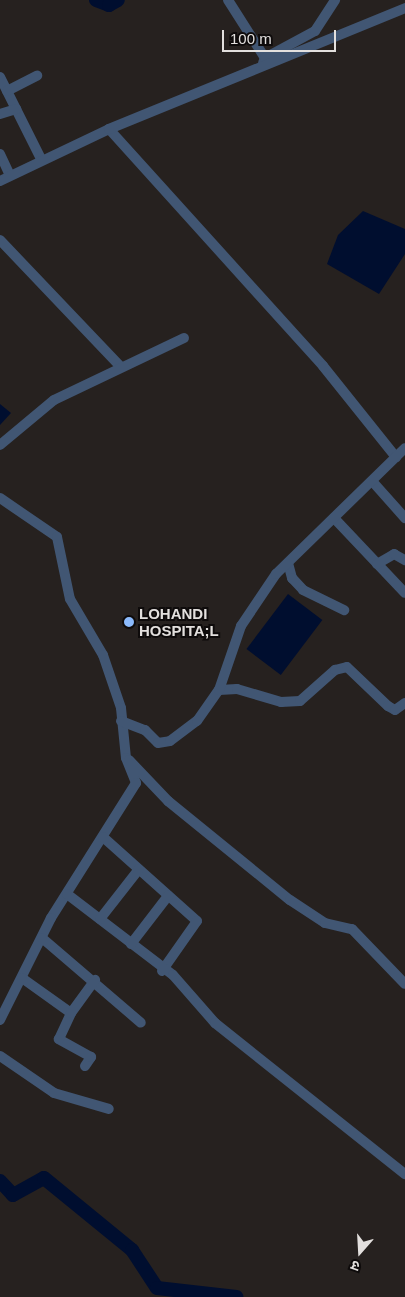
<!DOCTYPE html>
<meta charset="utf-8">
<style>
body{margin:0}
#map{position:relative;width:405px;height:1297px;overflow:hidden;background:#26211f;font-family:Arial,"Noto Sans Devanagari",sans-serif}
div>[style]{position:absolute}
.water>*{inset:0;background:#000e2f;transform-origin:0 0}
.river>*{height:14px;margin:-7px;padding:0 7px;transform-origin:7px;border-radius:7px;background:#000e2f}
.minor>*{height:10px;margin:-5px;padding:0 5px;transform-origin:5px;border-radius:5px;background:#415673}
.dots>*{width:14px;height:14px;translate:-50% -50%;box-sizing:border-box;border:2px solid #0e0b0b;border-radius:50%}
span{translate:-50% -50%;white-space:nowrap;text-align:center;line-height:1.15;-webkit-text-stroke:4px #0e0b0b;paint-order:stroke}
.poi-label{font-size:15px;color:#e3e0de;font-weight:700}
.left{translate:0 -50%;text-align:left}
.north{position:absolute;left:335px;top:1227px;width:50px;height:50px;-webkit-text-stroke:4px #0e0b0b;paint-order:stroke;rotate:199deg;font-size:14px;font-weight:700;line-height:20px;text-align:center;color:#e3e0de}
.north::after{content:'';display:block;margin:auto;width:18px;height:22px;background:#e3e0de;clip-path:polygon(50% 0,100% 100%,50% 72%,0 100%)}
.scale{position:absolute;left:222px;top:30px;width:114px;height:22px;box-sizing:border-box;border:2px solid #e3e0de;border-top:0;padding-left:6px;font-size:15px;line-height:18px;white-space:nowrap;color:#e3e0de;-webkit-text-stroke:4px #0e0b0b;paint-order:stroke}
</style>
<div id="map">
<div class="water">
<div style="clip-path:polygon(363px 211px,405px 229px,405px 254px,379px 294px,327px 264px,338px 235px)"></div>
<div style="clip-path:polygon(0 404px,11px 413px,0 425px)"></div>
<div style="left:288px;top:594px;width:43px;height:69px;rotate:37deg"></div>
</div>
<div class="river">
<div style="left:96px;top:0;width:14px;rotate:21deg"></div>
<div style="left:109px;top:5px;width:10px;rotate:-29deg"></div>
<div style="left:0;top:1181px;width:19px;rotate:47deg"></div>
<div style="left:13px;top:1195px;width:35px;rotate:-29deg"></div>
<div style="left:44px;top:1178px;width:114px;rotate:39.3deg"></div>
<div style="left:132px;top:1250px;width:45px;rotate:56.7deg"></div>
<div style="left:157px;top:1288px;width:80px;rotate:6.5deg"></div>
</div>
<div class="minor">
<div style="left:228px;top:0;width:69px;rotate:57.5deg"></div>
<div style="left:265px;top:58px;width:5px;rotate:112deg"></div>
<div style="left:265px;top:58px;width:57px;rotate:-28.4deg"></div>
<div style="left:315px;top:31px;width:37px;rotate:-57deg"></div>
<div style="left:0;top:77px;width:92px;rotate:63.4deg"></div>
<div style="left:7px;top:91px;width:34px;rotate:-27deg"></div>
<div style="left:0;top:114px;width:17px;rotate:-17deg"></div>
<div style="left:109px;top:129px;width:319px;rotate:47.9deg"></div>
<div style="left:323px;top:366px;width:117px;rotate:51.3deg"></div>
<div style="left:0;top:154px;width:23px;rotate:65deg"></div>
<div style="left:0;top:181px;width:121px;rotate:-25.5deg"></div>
<div style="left:109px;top:129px;width:320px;rotate:-22.2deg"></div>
<div style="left:0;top:240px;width:175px;rotate:46.4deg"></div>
<div style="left:0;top:445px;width:70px;rotate:-39.8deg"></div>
<div style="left:54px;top:400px;width:144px;rotate:-25.5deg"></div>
<div style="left:372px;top:481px;width:50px;rotate:48.3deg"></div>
<div style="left:0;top:498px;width:69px;rotate:34.4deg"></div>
<div style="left:57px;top:537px;width:63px;rotate:78.2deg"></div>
<div style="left:70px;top:599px;width:65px;rotate:59.5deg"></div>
<div style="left:103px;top:655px;width:56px;rotate:71.2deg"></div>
<div style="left:121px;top:708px;width:50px;rotate:84.3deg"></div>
<div style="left:126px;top:758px;width:27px;rotate:68deg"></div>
<div style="left:136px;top:783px;width:160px;rotate:122.2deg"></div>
<div style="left:51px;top:918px;width:114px;rotate:116.6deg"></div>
<div style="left:334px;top:518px;width:103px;rotate:46.6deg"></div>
<div style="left:288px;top:563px;width:16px;rotate:75deg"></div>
<div style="left:292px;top:578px;width:16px;rotate:47deg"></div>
<div style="left:303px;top:590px;width:46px;rotate:26deg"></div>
<div style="left:377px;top:564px;width:20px;rotate:-30deg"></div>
<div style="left:394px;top:554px;width:13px;rotate:29deg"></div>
<div style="left:219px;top:690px;width:18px;rotate:-3deg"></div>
<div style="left:237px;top:689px;width:46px;rotate:16.5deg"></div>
<div style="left:281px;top:702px;width:19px;rotate:-3deg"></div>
<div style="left:300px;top:701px;width:47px;rotate:-41.5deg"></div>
<div style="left:335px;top:670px;width:12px;rotate:-14deg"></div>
<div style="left:347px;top:667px;width:57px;rotate:43.6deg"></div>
<div style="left:388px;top:706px;width:8px;rotate:30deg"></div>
<div style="left:395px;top:710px;width:12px;rotate:-35deg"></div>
<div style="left:121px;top:721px;width:26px;rotate:21deg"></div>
<div style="left:145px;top:730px;width:18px;rotate:45deg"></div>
<div style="left:158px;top:743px;width:12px;rotate:-9deg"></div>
<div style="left:170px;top:741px;width:34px;rotate:-37deg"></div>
<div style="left:197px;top:721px;width:38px;rotate:-55deg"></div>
<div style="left:219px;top:690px;width:68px;rotate:-71deg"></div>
<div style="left:241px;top:626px;width:63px;rotate:-56.1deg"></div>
<div style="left:276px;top:574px;width:180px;rotate:-44.3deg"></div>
<div style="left:129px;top:760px;width:57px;rotate:46.4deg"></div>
<div style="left:168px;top:801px;width:157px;rotate:39.1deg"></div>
<div style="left:290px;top:900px;width:42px;rotate:33.3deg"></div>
<div style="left:325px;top:923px;width:28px;rotate:13deg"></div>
<div style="left:352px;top:929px;width:76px;rotate:46.1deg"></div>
<div style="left:103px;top:837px;width:126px;rotate:41.8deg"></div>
<div style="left:197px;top:921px;width:61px;rotate:125deg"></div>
<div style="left:67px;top:894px;width:133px;rotate:37.4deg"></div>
<div style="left:173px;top:975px;width:64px;rotate:48.8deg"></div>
<div style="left:215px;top:1023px;width:243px;rotate:38.5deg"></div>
<div style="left:100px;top:919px;width:63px;rotate:-52deg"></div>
<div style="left:42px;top:938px;width:130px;rotate:40.6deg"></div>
<div style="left:131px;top:944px;width:61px;rotate:-52.4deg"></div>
<div style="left:22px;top:978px;width:60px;rotate:35.5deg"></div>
<div style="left:0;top:1056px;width:65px;rotate:34.4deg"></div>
<div style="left:54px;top:1093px;width:57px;rotate:16.2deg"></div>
<div style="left:85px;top:1066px;width:11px;rotate:-56deg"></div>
<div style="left:91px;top:1057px;width:37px;rotate:-151deg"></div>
<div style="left:59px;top:1039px;width:29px;rotate:-65deg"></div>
<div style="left:71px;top:1013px;width:41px;rotate:-54deg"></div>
</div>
<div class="dots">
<div style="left:129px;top:622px;background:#8bbafc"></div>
</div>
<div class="poi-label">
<span class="left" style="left:139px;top:622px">LOHANDI<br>HOSPITA;L</span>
</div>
<div class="north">उ</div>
<div class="scale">100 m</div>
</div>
